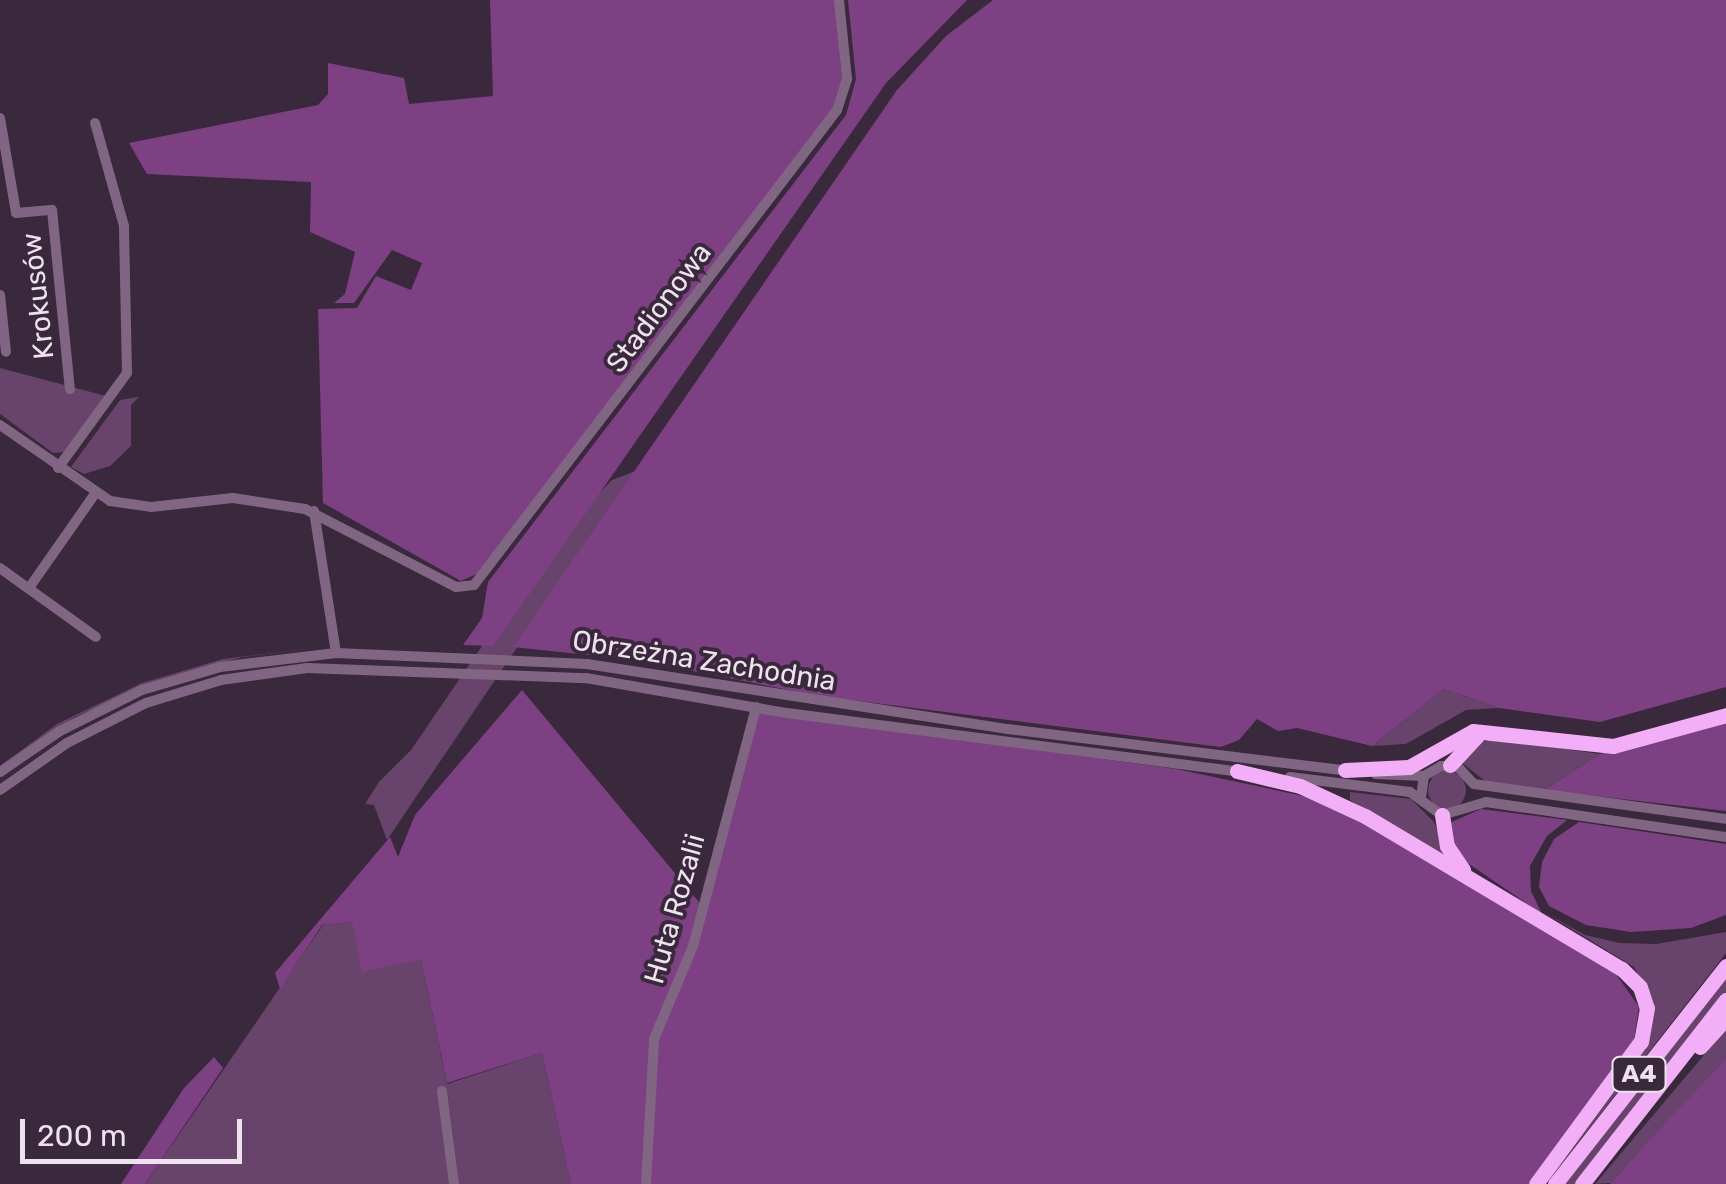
<!DOCTYPE html>
<meta charset="utf-8">
<style>
body{margin:0}
#map{position:relative;width:1726px;height:1184px;overflow:hidden;background:#3a283c;font-family:Rubik,sans-serif}
div>[style]{position:absolute}
.green>*{inset:0;background:#68436b}
.round{border-radius:50%}
.forest>*{inset:0;background:#7d4183}
.minor>*{height:10px;margin:-5px;padding:0 5px;transform-origin:5px;border-radius:5px;background:#816683}
.highway>*{height:15px;margin:-7.5px;padding:0 7.5px;transform-origin:7.5px;border-radius:7.5px;background:#f2aef7}
span{translate:-50% -50%;white-space:nowrap;text-align:center;line-height:1.15;-webkit-text-stroke:8px #3a283c;paint-order:stroke}
.shield-label span{padding:2px 8px;background:#3a283c;border:2px solid;border-radius:8px;-webkit-text-stroke-width:0}
.shield-label{font-size:25px;color:#eee2ee;font-weight:700}
.street-label{font-size:28px;color:#eee2ee}
.scale{position:absolute;left:20px;top:1119px;width:222px;height:45px;box-sizing:border-box;border:5px solid #eee2ee;border-top:0;padding-left:12px;font-size:30px;line-height:35px;white-space:nowrap;color:#eee2ee;-webkit-text-stroke:8px #3a283c;paint-order:stroke}
</style>
<div id="map">
<div class="green">
<div style="clip-path:polygon(0 368px,106px 396px,65px 452px,53px 453px,0 414px)"></div>
<div style="clip-path:polygon(139px 397px,131px 405px,131px 446px,110px 466px,84px 474px,71px 467px,120px 400px)"></div>
<div style="clip-path:polygon(659px 462px,541px 612px,387px 840px,374px 805px,365px 804px,379px 782px,411px 750px,557px 536px,612px 480px)"></div>
<div style="clip-path:polygon(331px 646px,243px 657px,155px 681px,75px 717px,0 766px,57px 724px,142px 683px,223px 659px)"></div>
<div style="clip-path:polygon(1444px 689px,1499px 708px,1466px 710px,1406px 744px,1372px 746px)"></div>
<div style="clip-path:polygon(1496px 739px,1600px 754px,1544px 790px,1486px 782px,1460px 761px,1481px 742px)"></div>
<div class="round" style="left:1428px;top:771px;width:38px;height:38px"></div>
<div style="clip-path:polygon(1350px 792px,1411px 799px,1434px 822px,1453px 867px,1350px 800px)"></div>
<div style="clip-path:polygon(1542px 911px,1585px 935px,1620px 943px,1656px 944px,1726px 932px,1726px 953px,1546px 1184px,1650px 1036px,1654px 1006px,1634px 967px)"></div>
<div style="clip-path:polygon(352px 922px,421px 959px,447px 1084px,542px 1053px,571px 1184px,459px 1184px,448px 1096px,450px 1184px,145px 1184px,323px 925px)"></div>
<div style="clip-path:polygon(1726px 974px,1726px 992px,1575px 1184px,1562px 1184px)"></div>
<div style="clip-path:polygon(1726px 1029px,1726px 1058px,1611px 1183px,1595px 1184px)"></div>
</div>
<div class="forest">
<div style="clip-path:polygon(490px 0,835px 0,842px 81px,832px 109px,481px 572px,461px 581px,323px 503px,318px 309px,357px 308px,376px 276px,411px 290px,422px 263px,392px 250px,354px 303px,334px 303px,345px 294px,355px 252px,310px 232px,311px 182px,147px 174px,129px 143px,318px 105px,328px 94px,328px 63px,404px 78px,409px 104px,493px 96px)"></div>
<div style="clip-path:polygon(848px 0,967px 0,886px 83px,493px 646px,463px 645px,482px 618px,488px 582px,846px 115px,856px 79px)"></div>
<div style="clip-path:polygon(993px 0,1726px 0,1726px 687px,1600px 722px,1499px 708px,1444px 689px,1372px 746px,1297px 728px,1278px 731px,1257px 719px,1239px 740px,1221px 747px,820px 696px,636px 660px,513px 647px,897px 90px,946px 36px)"></div>
<div style="clip-path:polygon(522px 690px,704px 908px,759px 712px,1176px 769px,1327px 801px,1616px 974px,1639px 1007px,1634px 1040px,1529px 1184px,571px 1184px,542px 1053px,447px 1083px,421px 959px,362px 972px,352px 922px,322px 925px,280px 989px,275px 973px,390px 837px,398px 857px,415px 815px)"></div>
<div style="clip-path:polygon(1726px 720px,1726px 811px,1544px 790px,1600px 754px)"></div>
<div style="clip-path:polygon(1481px 809px,1567px 820px,1547px 836px,1530px 866px,1531px 891px,1542px 914px,1456px 855px,1447px 824px)"></div>
<div style="clip-path:polygon(1579px 822px,1726px 844px,1726px 915px,1691px 928px,1631px 932px,1586px 925px,1549px 906px,1539px 887px,1542px 862px,1554px 839px)"></div>
<div style="clip-path:polygon(214px 1057px,223px 1068px,145px 1184px,121px 1184px,184px 1088px)"></div>
<div style="clip-path:polygon(1726px 1058px,1726px 1184px,1610px 1184px,1646px 1144px)"></div>
</div>
<div class="minor">
<div style="left:0;top:118px;width:96px;rotate:80.4deg"></div>
<div style="left:16px;top:213px;width:36px;rotate:-5deg"></div>
<div style="left:52px;top:210px;width:180px;rotate:84.3deg"></div>
<div style="left:0;top:295px;width:57px;rotate:84deg"></div>
<div style="left:0;top:425px;width:134px;rotate:34.6deg"></div>
<div style="left:110px;top:501px;width:41px;rotate:8.3deg"></div>
<div style="left:151px;top:507px;width:82px;rotate:-6.3deg"></div>
<div style="left:233px;top:498px;width:73px;rotate:8.7deg"></div>
<div style="left:305px;top:509px;width:170px;rotate:27.3deg"></div>
<div style="left:456px;top:587px;width:18px;rotate:-6deg"></div>
<div style="left:474px;top:585px;width:598px;rotate:-52.61deg"></div>
<div style="left:837px;top:110px;width:33px;rotate:-72deg"></div>
<div style="left:847px;top:79px;width:79px;rotate:-95.8deg"></div>
<div style="left:58px;top:468px;width:117px;rotate:-54deg"></div>
<div style="left:127px;top:373px;width:147px;rotate:-91.2deg"></div>
<div style="left:124px;top:226px;width:107px;rotate:-105.7deg"></div>
<div style="left:314px;top:511px;width:144px;rotate:81.2deg"></div>
<div style="left:0;top:568px;width:118px;rotate:35.7deg"></div>
<div style="left:29px;top:588px;width:113px;rotate:-55deg"></div>
<div style="left:0;top:772px;width:73px;rotate:-34.3deg"></div>
<div style="left:60px;top:731px;width:92px;rotate:-26.6deg"></div>
<div style="left:142px;top:690px;width:81px;rotate:-16.4deg"></div>
<div style="left:220px;top:667px;width:117px;rotate:-6.9deg"></div>
<div style="left:336px;top:653px;width:251px;rotate:2.5deg"></div>
<div style="left:587px;top:664px;width:426px;rotate:8.8deg"></div>
<div style="left:1008px;top:729px;width:344px;rotate:7deg"></div>
<div style="left:1376px;top:774px;width:48px;rotate:2.4deg"></div>
<div style="left:1290px;top:777px;width:121px;rotate:7.1deg"></div>
<div style="left:1410px;top:792px;width:39px;rotate:36deg"></div>
<div style="left:1442px;top:815px;width:46px;rotate:-16.5deg"></div>
<div style="left:1486px;top:802px;width:243px;rotate:8.3deg"></div>
<div style="left:1474px;top:784px;width:254px;rotate:7.9deg"></div>
<div style="left:0;top:790px;width:82px;rotate:-35deg"></div>
<div style="left:67px;top:743px;width:89px;rotate:-26.9deg"></div>
<div style="left:146px;top:703px;width:78px;rotate:-17deg"></div>
<div style="left:221px;top:680px;width:87px;rotate:-7.9deg"></div>
<div style="left:307px;top:668px;width:279px;rotate:2.1deg"></div>
<div style="left:586px;top:678px;width:204px;rotate:9.9deg"></div>
<div style="left:787px;top:713px;width:460px;rotate:7.4deg"></div>
<div style="left:1421px;top:797px;width:21px;rotate:-82deg"></div>
<div style="left:1424px;top:776px;width:20px;rotate:-30deg"></div>
<div style="left:1441px;top:766px;width:17px;rotate:3deg"></div>
<div style="left:1458px;top:767px;width:23px;rotate:47deg"></div>
<div style="left:442px;top:1091px;width:94px;rotate:82.6deg"></div>
<div style="left:646px;top:1184px;width:145px;rotate:-86.8deg"></div>
<div style="left:654px;top:1039px;width:101px;rotate:-67.2deg"></div>
<div style="left:693px;top:946px;width:247px;rotate:-75.2deg"></div>
</div>
<div class="highway">
<div style="left:1450px;top:765px;width:40px;rotate:-47deg"></div>
<div style="left:1345px;top:770px;width:64px;rotate:-2.7deg"></div>
<div style="left:1409px;top:767px;width:73px;rotate:-29.4deg"></div>
<div style="left:1473px;top:731px;width:141px;rotate:6.1deg"></div>
<div style="left:1613px;top:746px;width:117px;rotate:-15.3deg"></div>
<div style="left:1237px;top:771px;width:65px;rotate:13.4deg"></div>
<div style="left:1300px;top:786px;width:72px;rotate:24.8deg"></div>
<div style="left:1365px;top:816px;width:299px;rotate:30.8deg"></div>
<div style="left:1622px;top:969px;width:25px;rotate:45deg"></div>
<div style="left:1640px;top:987px;width:22px;rotate:72deg"></div>
<div style="left:1647px;top:1008px;width:34px;rotate:100deg"></div>
<div style="left:1641px;top:1041px;width:177px;rotate:126.3deg"></div>
<div style="left:1442px;top:815px;width:31px;rotate:81deg"></div>
<div style="left:1447px;top:846px;width:29px;rotate:56deg"></div>
<div style="left:1700px;top:1047px;width:39px;rotate:-48deg"></div>
<div style="left:1555px;top:1184px;width:277px;rotate:-51.9deg"></div>
<div style="left:1582px;top:1184px;width:234px;rotate:-52deg"></div>
</div>
<div class="shield-label">
<span style="left:1639px;top:1074px">A4</span>
</div>
<div class="street-label">
<span style="left:38px;top:296px;rotate:-96deg">Krokusów</span>
<span style="left:659px;top:308px;rotate:-53deg">Stadionowa</span>
<span style="left:704px;top:661px;rotate:9deg">Obrzeżna Zachodnia</span>
<span style="left:675px;top:909px;rotate:-74deg">Huta Rozalii</span>
</div>
<div class="scale">200 m</div>
</div>
